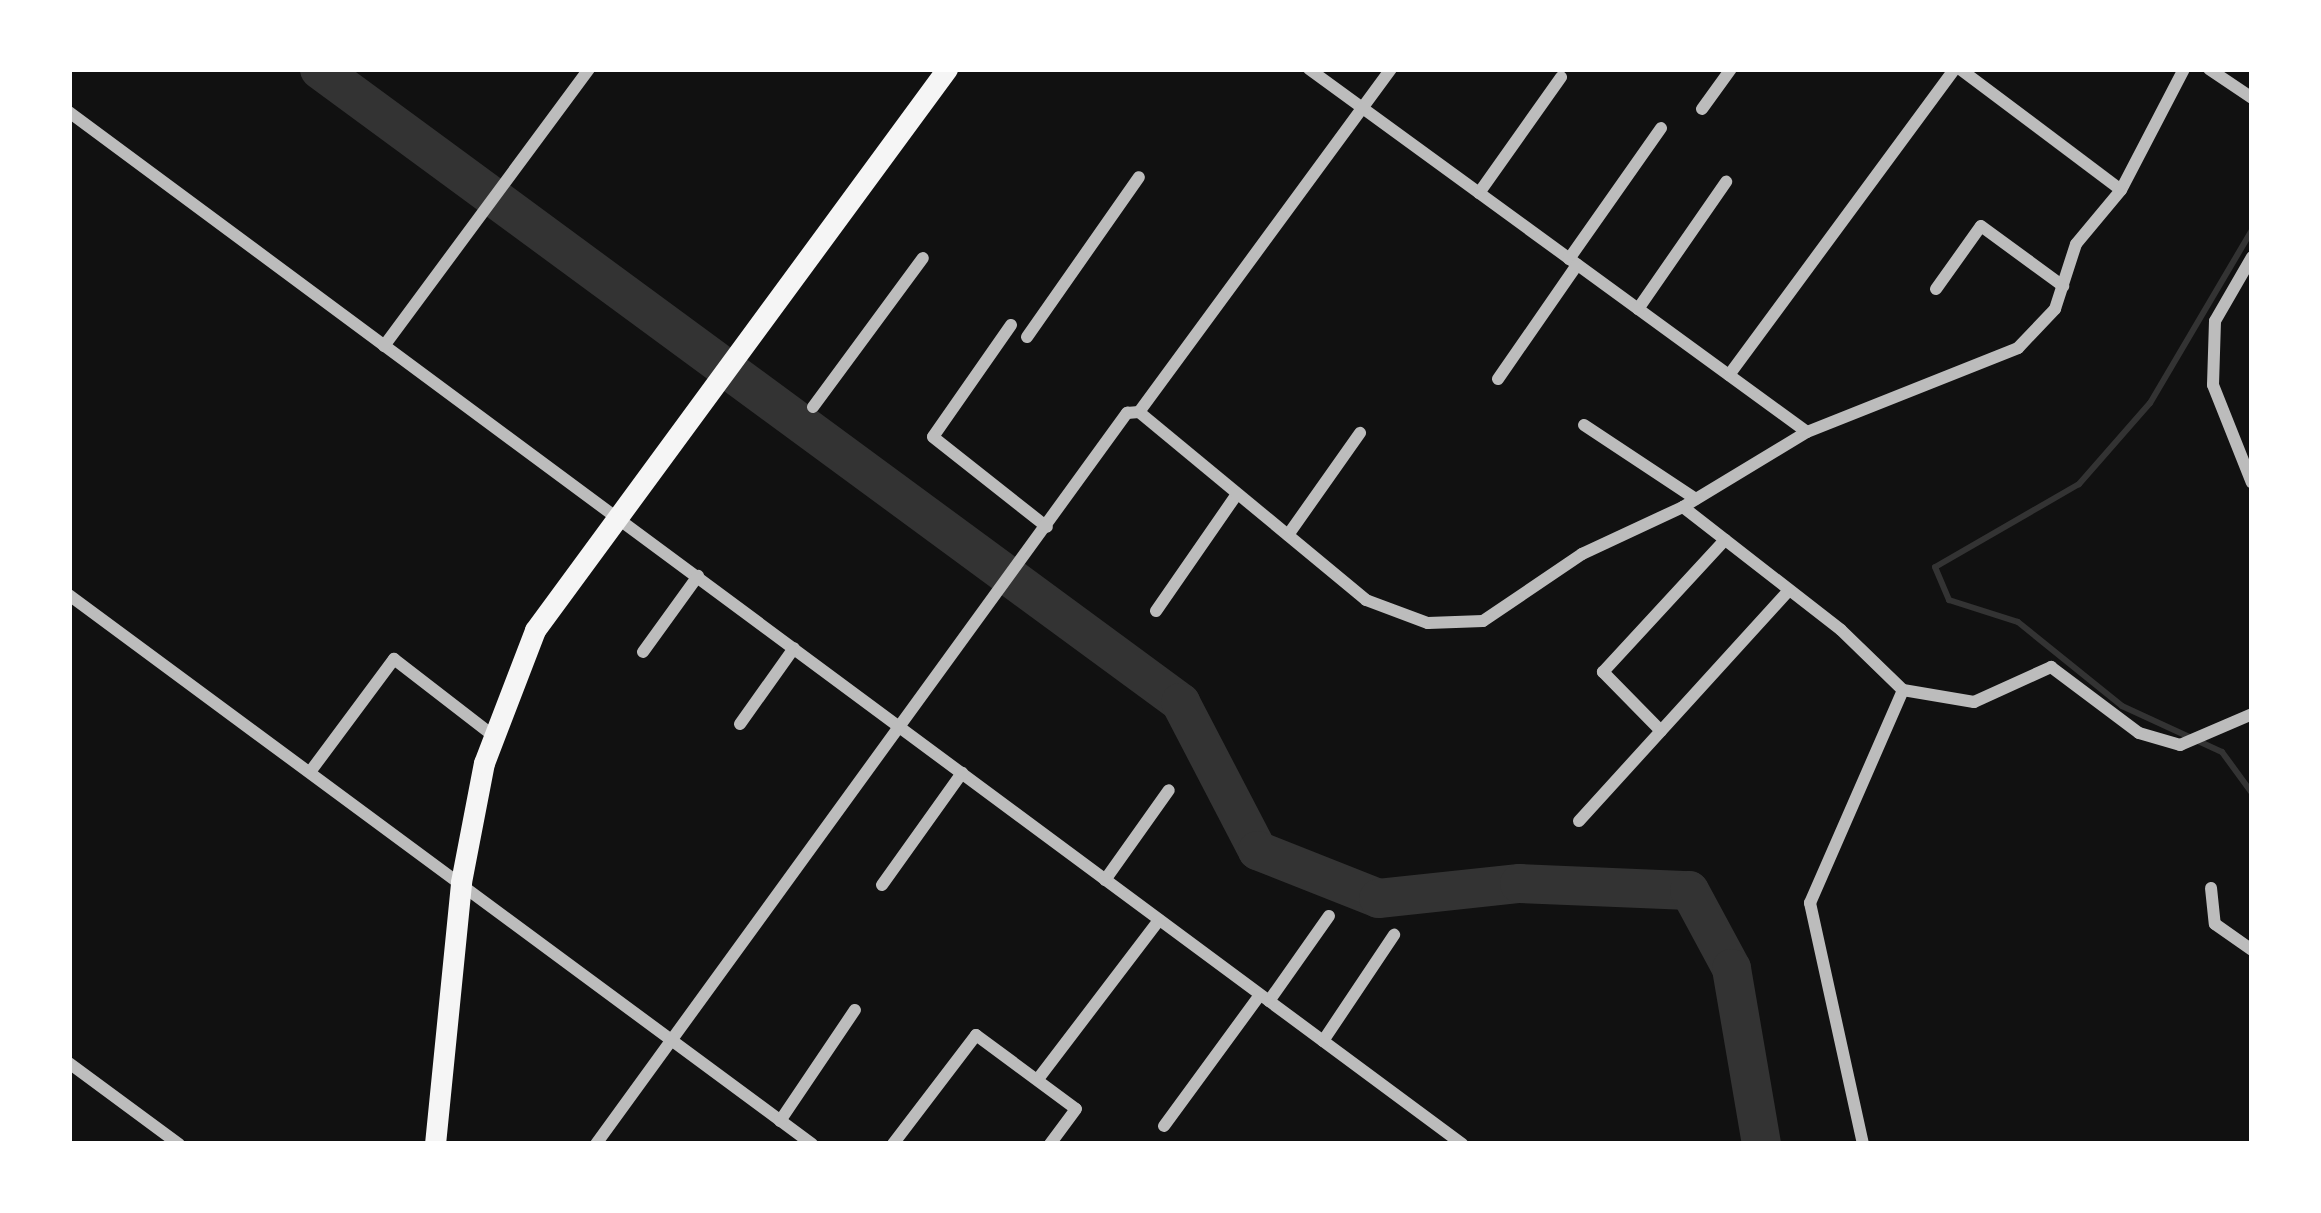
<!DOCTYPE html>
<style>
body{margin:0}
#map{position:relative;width:2321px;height:1213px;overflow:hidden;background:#111;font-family:"DejaVu Sans",sans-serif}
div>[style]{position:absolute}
.stream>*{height:6px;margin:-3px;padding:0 3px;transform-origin:3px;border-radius:3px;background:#333}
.river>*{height:39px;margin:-19.5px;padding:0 19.5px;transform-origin:19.5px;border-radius:19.5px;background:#333}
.minor>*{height:12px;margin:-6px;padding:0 6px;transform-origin:6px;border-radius:6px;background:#bcbcbc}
.primary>*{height:21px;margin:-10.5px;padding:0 10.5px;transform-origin:10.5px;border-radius:10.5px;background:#f5f5f5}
span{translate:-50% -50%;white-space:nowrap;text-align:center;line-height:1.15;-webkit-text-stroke:12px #fff;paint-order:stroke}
.frame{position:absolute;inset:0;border:72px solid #fff;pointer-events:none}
</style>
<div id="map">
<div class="stream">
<div style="left:2252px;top:230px;width:201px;rotate:120.5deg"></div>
<div style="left:2150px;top:403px;width:108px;rotate:131.2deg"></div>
<div style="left:2079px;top:484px;width:166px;rotate:150deg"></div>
<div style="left:1935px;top:567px;width:36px;rotate:67deg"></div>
<div style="left:1949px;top:600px;width:72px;rotate:17.7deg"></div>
<div style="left:2018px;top:622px;width:134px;rotate:38.9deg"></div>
<div style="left:2122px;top:706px;width:110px;rotate:24.7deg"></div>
<div style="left:2222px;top:752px;width:51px;rotate:53.8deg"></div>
</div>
<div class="river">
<div style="left:319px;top:69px;width:1069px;rotate:36.32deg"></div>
<div style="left:1180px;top:702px;width:167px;rotate:62.5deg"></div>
<div style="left:1257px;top:850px;width:130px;rotate:21.6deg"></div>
<div style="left:1378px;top:898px;width:142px;rotate:-6.1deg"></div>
<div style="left:1519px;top:883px;width:170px;rotate:2.4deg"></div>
<div style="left:1689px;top:890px;width:89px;rotate:61.7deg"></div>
<div style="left:1731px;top:968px;width:179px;rotate:80.3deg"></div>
</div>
<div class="minor">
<div style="left:1309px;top:69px;width:616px;rotate:36.09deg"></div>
<div style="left:1960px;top:69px;width:201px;rotate:36.9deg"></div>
<div style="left:2209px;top:69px;width:52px;rotate:34deg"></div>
<div style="left:1702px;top:109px;width:49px;rotate:-54.1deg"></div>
<div style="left:69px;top:112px;width:1734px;rotate:36.53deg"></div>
<div style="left:1479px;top:193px;width:142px;rotate:-54.7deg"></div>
<div style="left:2252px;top:257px;width:74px;rotate:120deg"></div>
<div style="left:2215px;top:321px;width:64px;rotate:91.8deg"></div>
<div style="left:2213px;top:385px;width:105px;rotate:68.3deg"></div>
<div style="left:1569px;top:259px;width:160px;rotate:-54.9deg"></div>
<div style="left:1936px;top:289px;width:77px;rotate:-54.5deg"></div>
<div style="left:1981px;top:226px;width:102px;rotate:36.2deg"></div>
<div style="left:1638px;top:309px;width:155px;rotate:-55.3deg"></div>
<div style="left:1011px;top:325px;width:136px;rotate:124.9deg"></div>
<div style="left:933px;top:437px;width:145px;rotate:38.3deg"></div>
<div style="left:1027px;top:337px;width:195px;rotate:-55deg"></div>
<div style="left:384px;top:346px;width:345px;rotate:-53.5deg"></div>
<div style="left:1729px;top:375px;width:380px;rotate:-53.6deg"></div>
<div style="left:1498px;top:379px;width:139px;rotate:-55.3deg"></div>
<div style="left:813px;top:407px;width:185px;rotate:-53.6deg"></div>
<div style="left:1139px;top:412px;width:426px;rotate:-53.7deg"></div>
<div style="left:1584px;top:425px;width:134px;rotate:33.5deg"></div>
<div style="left:1683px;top:507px;width:200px;rotate:37.9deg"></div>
<div style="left:1841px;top:630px;width:86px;rotate:44.1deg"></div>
<div style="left:1903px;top:690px;width:72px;rotate:9.6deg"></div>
<div style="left:1974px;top:702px;width:85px;rotate:-24.4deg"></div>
<div style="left:2051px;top:667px;width:110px;rotate:36.9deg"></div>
<div style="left:2139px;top:733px;width:43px;rotate:16.3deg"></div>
<div style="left:2180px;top:745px;width:78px;rotate:-23.3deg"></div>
<div style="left:1288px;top:535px;width:125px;rotate:-54.8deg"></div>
<div style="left:69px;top:595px;width:924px;rotate:36.46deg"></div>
<div style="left:1156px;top:611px;width:142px;rotate:-55.3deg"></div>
<div style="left:643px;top:652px;width:94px;rotate:-54.1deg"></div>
<div style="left:740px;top:724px;width:93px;rotate:-54.6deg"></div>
<div style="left:1661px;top:731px;width:83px;rotate:-134.5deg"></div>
<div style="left:1603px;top:672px;width:180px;rotate:-47.3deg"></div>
<div style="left:310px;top:772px;width:141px;rotate:-53.4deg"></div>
<div style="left:394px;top:659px;width:128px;rotate:37.7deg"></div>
<div style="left:1579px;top:821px;width:312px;rotate:-47.7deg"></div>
<div style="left:1105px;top:880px;width:110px;rotate:-54.6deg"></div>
<div style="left:882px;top:885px;width:138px;rotate:-54.5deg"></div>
<div style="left:2211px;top:888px;width:36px;rotate:84deg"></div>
<div style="left:2215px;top:924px;width:45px;rotate:35.1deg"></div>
<div style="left:1269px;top:1001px;width:104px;rotate:-54.8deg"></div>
<div style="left:1323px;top:1041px;width:128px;rotate:-56.2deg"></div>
<div style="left:69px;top:1063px;width:137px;rotate:36.4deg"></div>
<div style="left:1038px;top:1079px;width:200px;rotate:-52.7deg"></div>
<div style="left:780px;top:1121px;width:134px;rotate:-56deg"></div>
<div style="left:1164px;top:1126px;width:162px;rotate:-53.8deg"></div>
<div style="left:596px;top:1144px;width:904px;rotate:-54.01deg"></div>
<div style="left:1127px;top:413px;width:12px;rotate:-5deg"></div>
<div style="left:1139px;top:412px;width:295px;rotate:39.6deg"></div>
<div style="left:1366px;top:600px;width:66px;rotate:20.4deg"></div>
<div style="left:1428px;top:623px;width:55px;rotate:-2.1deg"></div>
<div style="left:1483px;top:621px;width:120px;rotate:-34.1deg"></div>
<div style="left:1582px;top:554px;width:111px;rotate:-25deg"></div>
<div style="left:1683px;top:507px;width:145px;rotate:-31.2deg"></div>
<div style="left:1807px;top:432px;width:227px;rotate:-21.7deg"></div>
<div style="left:2018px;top:348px;width:54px;rotate:-46.5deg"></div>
<div style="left:2055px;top:309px;width:68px;rotate:-72.1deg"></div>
<div style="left:2076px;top:244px;width:70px;rotate:-50.2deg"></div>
<div style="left:2121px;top:190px;width:136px;rotate:-62.5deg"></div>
<div style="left:893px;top:1144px;width:137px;rotate:-52.7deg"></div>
<div style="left:976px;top:1035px;width:124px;rotate:36.5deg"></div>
<div style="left:1076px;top:1109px;width:44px;rotate:126.6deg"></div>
<div style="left:1863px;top:1144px;width:247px;rotate:-102.4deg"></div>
<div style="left:1810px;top:903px;width:232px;rotate:-66.4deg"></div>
</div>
<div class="primary">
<div style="left:435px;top:1144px;width:263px;rotate:-84.3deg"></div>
<div style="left:461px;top:882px;width:121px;rotate:-79.1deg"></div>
<div style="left:484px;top:763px;width:142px;rotate:-69deg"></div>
<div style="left:535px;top:630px;width:696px;rotate:-53.71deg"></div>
</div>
<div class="frame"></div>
</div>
